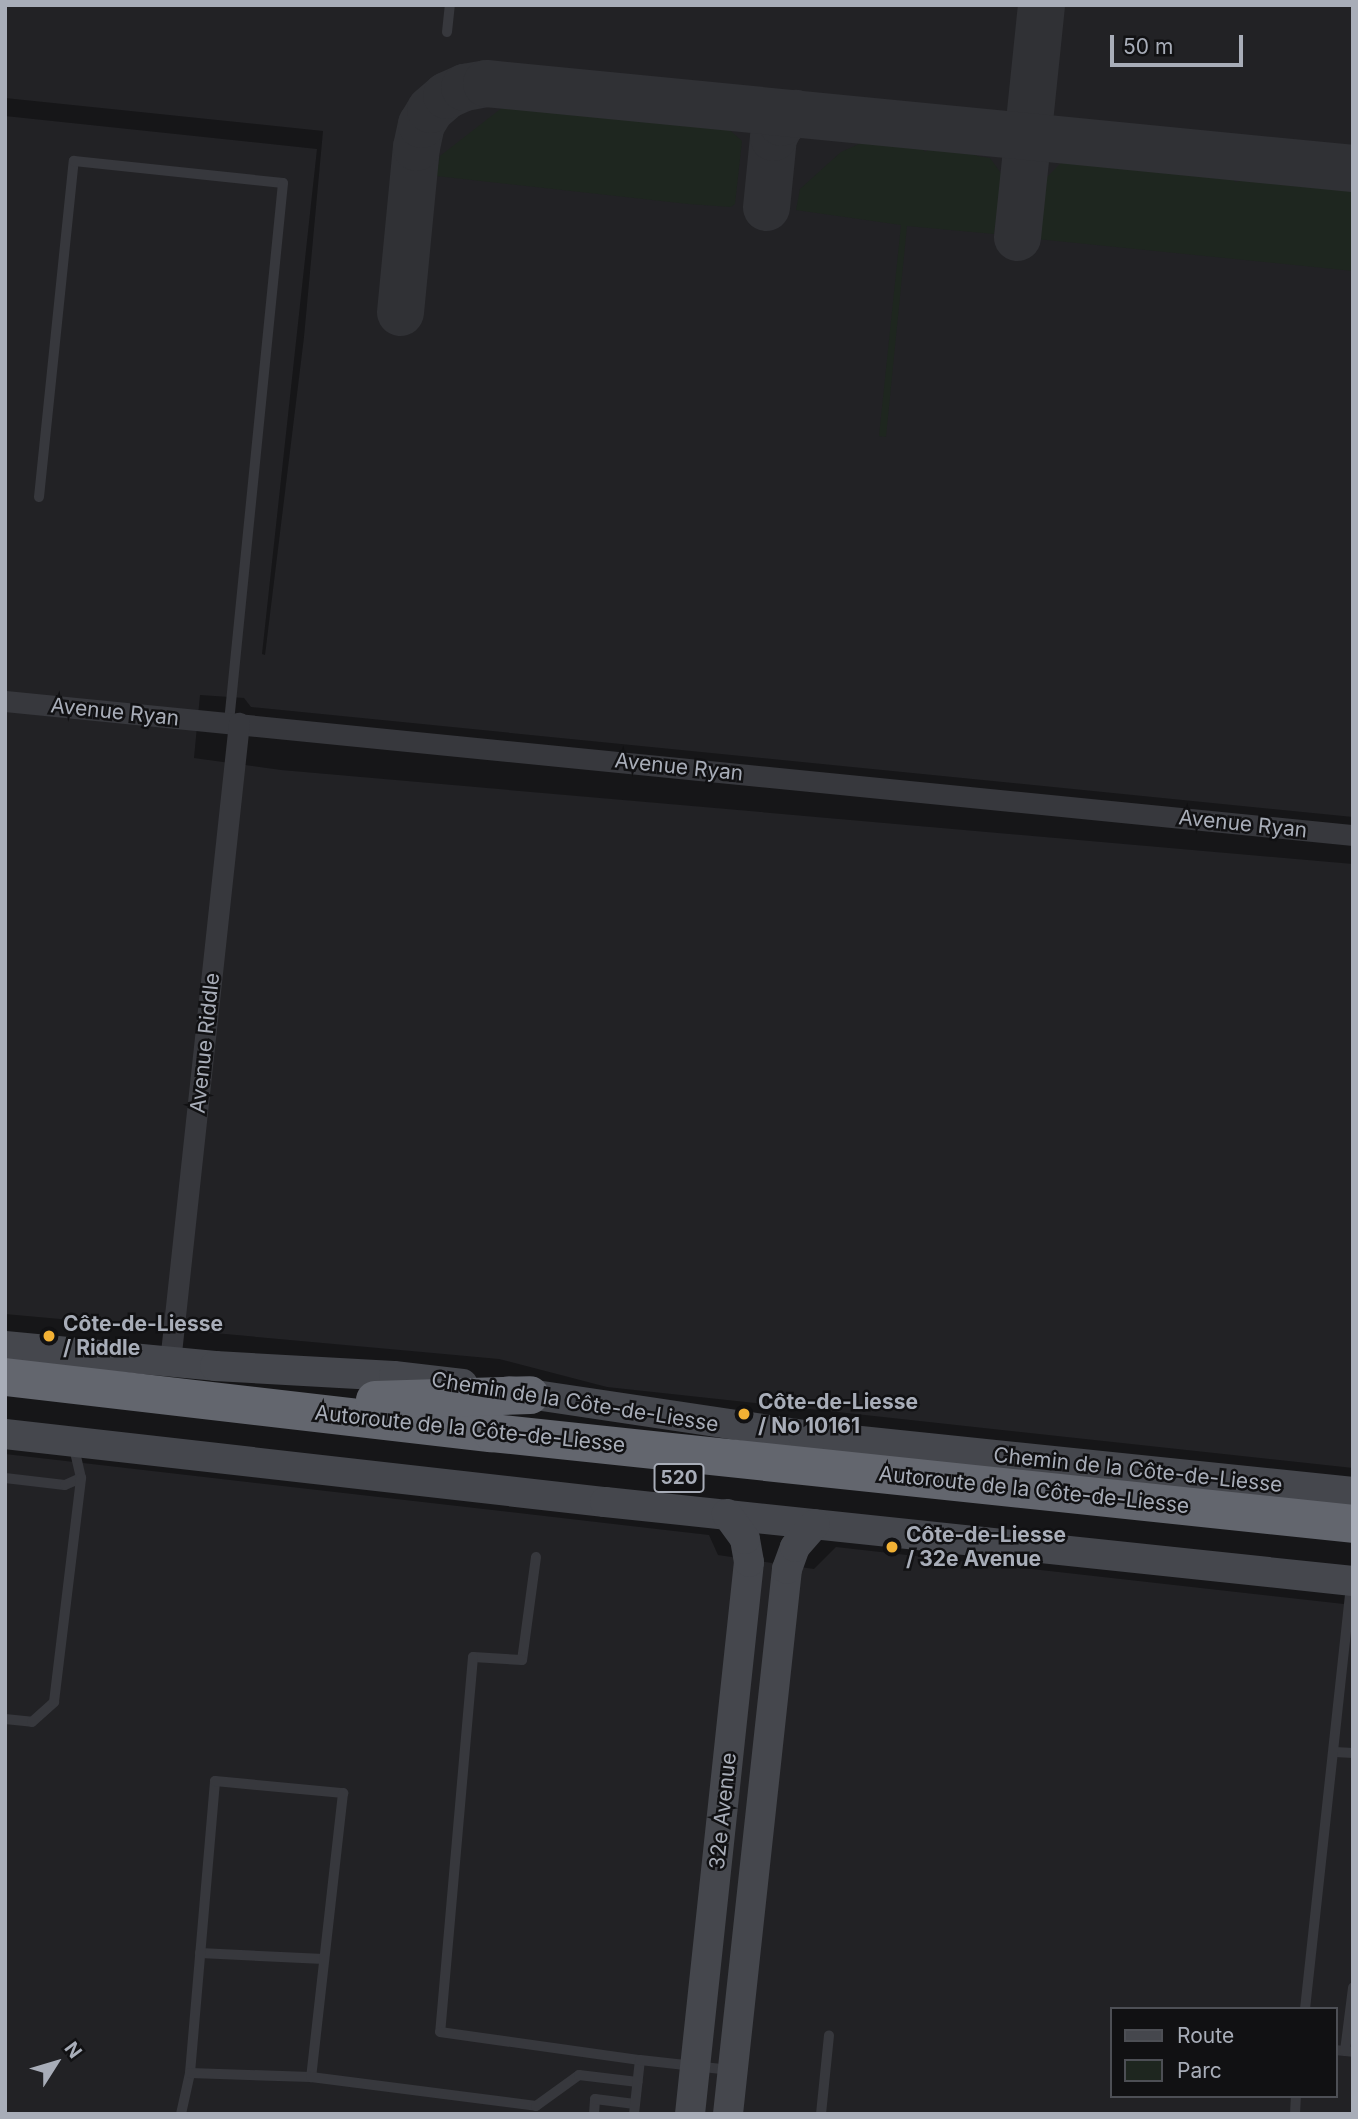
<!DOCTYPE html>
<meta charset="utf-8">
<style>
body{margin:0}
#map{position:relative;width:1358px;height:2119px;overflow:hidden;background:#161618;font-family:Inter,sans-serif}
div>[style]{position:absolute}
.built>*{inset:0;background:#222225}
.green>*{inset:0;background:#1e261f}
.taxiway>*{height:47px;margin:-23.5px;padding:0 23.5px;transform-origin:23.5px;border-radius:23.5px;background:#303135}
.lane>*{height:10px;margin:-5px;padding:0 5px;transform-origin:5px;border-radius:5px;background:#37383d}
.street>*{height:21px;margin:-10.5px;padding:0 10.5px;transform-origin:10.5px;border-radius:10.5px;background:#37383d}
.secondary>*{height:30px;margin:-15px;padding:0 15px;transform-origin:15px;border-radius:15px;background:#45474d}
.highway>*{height:38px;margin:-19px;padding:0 19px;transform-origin:19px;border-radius:19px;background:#63666e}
.dots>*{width:19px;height:19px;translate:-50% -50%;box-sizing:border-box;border:4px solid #111113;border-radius:50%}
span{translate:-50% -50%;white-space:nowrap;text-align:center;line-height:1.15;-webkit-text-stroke:5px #111113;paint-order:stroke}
.shield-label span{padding:2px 5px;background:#111113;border:2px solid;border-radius:5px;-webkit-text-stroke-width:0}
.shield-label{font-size:19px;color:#a8adb8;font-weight:700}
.street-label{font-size:21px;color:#a8adb8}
.poi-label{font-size:21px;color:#a8adb8;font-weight:700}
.left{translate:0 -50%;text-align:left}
.frame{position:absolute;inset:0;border:7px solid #a8adb8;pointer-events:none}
.legend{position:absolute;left:1110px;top:2007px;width:228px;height:91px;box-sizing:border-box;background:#111113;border:2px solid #4d4f55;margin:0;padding:9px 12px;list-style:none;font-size:21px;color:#a8adb8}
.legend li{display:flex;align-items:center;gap:14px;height:35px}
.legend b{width:35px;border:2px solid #4d4f55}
.north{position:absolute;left:21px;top:2028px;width:70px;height:70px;-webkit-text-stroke:5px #111113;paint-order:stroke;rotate:53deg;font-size:19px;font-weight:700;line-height:28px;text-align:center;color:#a8adb8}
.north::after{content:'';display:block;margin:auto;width:24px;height:32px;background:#a8adb8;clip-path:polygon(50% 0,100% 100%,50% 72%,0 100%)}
.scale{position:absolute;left:1110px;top:35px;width:133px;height:32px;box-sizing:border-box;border:4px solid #a8adb8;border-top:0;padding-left:9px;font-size:21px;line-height:24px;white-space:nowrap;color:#a8adb8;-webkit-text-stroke:5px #111113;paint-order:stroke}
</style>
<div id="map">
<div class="built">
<div style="clip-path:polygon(5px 5px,1353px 5px,1353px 817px,251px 707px,244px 698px,200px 695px,194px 758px,281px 770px,1353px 864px,1353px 1468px,607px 1387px,499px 1359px,5px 1314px,5px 116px,317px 149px,262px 654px,265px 655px,304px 337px,323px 131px,5px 98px)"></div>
<div style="clip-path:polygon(evenodd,5px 1454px,709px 1535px,718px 1555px,814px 1569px,836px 1547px,1353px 1605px,1353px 2114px,5px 2114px,5px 1454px,1111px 2009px,1335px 2009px,1335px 2096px,1111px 2096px,1111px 2009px)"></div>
</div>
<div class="green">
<div style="clip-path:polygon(516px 104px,626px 116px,631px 120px,642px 117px,672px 123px,675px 120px,724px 125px,742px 141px,735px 204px,731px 207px,688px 204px,436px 176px,440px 156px,503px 107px,512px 108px)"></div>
<div style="clip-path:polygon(868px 140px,920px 145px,925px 152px,932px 146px,973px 150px,977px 156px,990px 158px,1003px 176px,994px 234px,907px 226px,886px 437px,879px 436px,901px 225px,796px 210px,800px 189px,841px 152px)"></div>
<div style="clip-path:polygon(1076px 161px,1119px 165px,1130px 169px,1132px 166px,1231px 176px,1235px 182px,1240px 181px,1241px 177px,1261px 182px,1265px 179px,1353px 188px,1353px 271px,1037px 239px,1043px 181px,1062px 162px,1072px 164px)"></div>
</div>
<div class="taxiway">
<div style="left:766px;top:207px;width:70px;rotate:-84.3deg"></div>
<div style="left:773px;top:137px;width:17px;rotate:-62deg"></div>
<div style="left:781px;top:122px;width:17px;rotate:-33deg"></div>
<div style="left:1017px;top:237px;width:233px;rotate:-84.1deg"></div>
<div style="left:400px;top:312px;width:166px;rotate:-84.5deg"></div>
<div style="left:416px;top:147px;width:24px;rotate:-78deg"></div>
<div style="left:421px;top:124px;width:17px;rotate:-59deg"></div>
<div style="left:430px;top:109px;width:21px;rotate:-41deg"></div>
<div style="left:446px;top:95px;width:20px;rotate:-24deg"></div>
<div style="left:464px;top:87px;width:22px;rotate:-10deg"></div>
<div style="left:486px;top:83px;width:871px;rotate:5.6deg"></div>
</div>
<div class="lane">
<div style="left:447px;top:32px;width:27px;rotate:-84deg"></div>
<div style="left:39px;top:497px;width:338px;rotate:-84.1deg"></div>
<div style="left:74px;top:161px;width:210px;rotate:6deg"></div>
<div style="left:283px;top:183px;width:542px;rotate:95.72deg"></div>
<div style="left:5px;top:1478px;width:60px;rotate:6.7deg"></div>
<div style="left:65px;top:1485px;width:17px;rotate:-24deg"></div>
<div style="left:81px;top:1478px;width:35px;rotate:-103deg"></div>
<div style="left:536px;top:1557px;width:104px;rotate:97.7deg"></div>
<div style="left:522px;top:1660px;width:49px;rotate:-176.5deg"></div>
<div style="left:473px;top:1657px;width:376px;rotate:95deg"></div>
<div style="left:440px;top:2032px;width:202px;rotate:8deg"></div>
<div style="left:5px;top:1719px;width:27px;rotate:6deg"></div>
<div style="left:32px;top:1722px;width:30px;rotate:-42deg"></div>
<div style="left:54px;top:1702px;width:226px;rotate:-83.1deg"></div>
<div style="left:1335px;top:1752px;width:18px;rotate:3deg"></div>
<div style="left:200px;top:1953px;width:124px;rotate:2.8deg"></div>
<div style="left:1305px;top:2009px;width:427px;rotate:-83.8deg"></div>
<div style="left:1335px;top:2050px;width:18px;rotate:6deg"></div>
<div style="left:1345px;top:2051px;width:64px;rotate:-82.8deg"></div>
<div style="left:190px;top:2073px;width:293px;rotate:-85.1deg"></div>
<div style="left:215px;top:1781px;width:129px;rotate:5.4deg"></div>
<div style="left:343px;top:1793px;width:286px;rotate:96.4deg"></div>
<div style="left:181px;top:2114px;width:42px;rotate:-77.6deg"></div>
<div style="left:190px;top:2073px;width:121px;rotate:1.9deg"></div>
<div style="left:311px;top:2077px;width:227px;rotate:7.3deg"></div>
<div style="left:536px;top:2106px;width:53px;rotate:-35.8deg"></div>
<div style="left:579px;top:2075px;width:59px;rotate:6.8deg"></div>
<div style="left:594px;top:2114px;width:15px;rotate:-86deg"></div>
<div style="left:595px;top:2099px;width:40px;rotate:7.1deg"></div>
<div style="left:634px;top:2114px;width:54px;rotate:-83.7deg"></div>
<div style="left:640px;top:2060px;width:91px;rotate:6.3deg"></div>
<div style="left:821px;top:2114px;width:79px;rotate:-84.2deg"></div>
<div style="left:1295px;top:2114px;width:18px;rotate:-87deg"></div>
</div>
<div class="street">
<div style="left:5px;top:701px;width:1355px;rotate:5.68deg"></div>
<div style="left:170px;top:1362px;width:643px;rotate:-83.84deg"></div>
</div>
<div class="secondary">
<div style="left:5px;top:1346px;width:211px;rotate:5.4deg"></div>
<div style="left:215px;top:1366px;width:179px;rotate:3.2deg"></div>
<div style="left:394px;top:1376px;width:69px;rotate:6.6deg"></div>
<div style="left:509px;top:1391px;width:297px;rotate:8.5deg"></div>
<div style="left:803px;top:1435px;width:553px;rotate:5.92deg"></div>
<div style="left:5px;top:1434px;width:604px;rotate:6.47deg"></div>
<div style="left:605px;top:1502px;width:752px;rotate:6.03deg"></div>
<div style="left:690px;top:2114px;width:555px;rotate:-83.9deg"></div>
<div style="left:749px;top:1562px;width:23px;rotate:-100deg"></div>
<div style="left:745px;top:1539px;width:31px;rotate:-126deg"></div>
<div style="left:728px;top:2114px;width:548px;rotate:-83.82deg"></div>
<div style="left:787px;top:1569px;width:23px;rotate:-70deg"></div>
<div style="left:795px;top:1547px;width:30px;rotate:-49deg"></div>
</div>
<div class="highway">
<div style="left:5px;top:1377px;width:490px;rotate:6.6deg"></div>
<div style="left:492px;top:1433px;width:866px;rotate:6.03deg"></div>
<div style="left:375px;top:1400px;width:155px;rotate:-1.8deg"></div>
</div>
<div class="dots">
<div style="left:49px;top:1336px;background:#f2b134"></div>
<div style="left:744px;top:1414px;background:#f2b134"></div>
<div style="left:892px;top:1547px;background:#f2b134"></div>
</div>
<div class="shield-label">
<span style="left:679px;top:1478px">520</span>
</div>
<div class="street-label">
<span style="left:115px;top:712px;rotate:6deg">Avenue Ryan</span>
<span style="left:679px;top:767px;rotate:6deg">Avenue Ryan</span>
<span style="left:1243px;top:824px;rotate:6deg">Avenue Ryan</span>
<span style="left:205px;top:1043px;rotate:-84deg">Avenue Riddle</span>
<span style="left:575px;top:1402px;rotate:9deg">Chemin de la Côte-de-Liesse</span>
<span style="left:470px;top:1429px;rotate:6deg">Autoroute de la Côte-de-Liesse</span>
<span style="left:1138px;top:1470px;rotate:6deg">Chemin de la Côte-de-Liesse</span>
<span style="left:1034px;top:1490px;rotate:6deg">Autoroute de la Côte-de-Liesse</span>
<span style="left:723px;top:1811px;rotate:-84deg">32e Avenue</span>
</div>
<div class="poi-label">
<span class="left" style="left:63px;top:1336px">Côte-de-Liesse<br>/ Riddle</span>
<span class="left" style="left:758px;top:1414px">Côte-de-Liesse<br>/ No 10161</span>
<span class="left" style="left:906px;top:1547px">Côte-de-Liesse<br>/ 32e Avenue</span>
</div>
<div class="frame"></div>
<ul class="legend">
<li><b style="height:9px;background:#45474d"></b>Route</li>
<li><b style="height:19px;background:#1e261f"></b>Parc</li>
</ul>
<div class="north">N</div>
<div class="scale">50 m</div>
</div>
